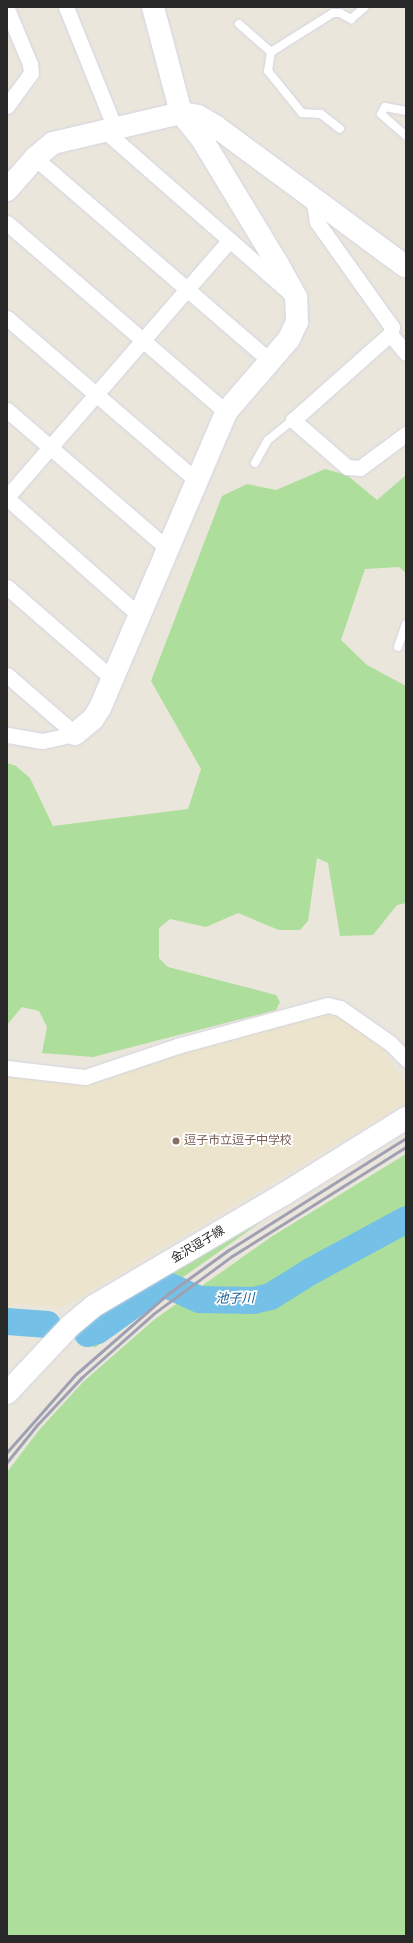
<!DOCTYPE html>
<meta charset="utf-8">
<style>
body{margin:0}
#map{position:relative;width:413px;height:1943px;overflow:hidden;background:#ebe6dc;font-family:Raleway,"Noto Sans JP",sans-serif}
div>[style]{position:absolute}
.education>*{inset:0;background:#ece4cc}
.green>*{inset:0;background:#adde9c}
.river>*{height:27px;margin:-13.5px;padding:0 13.5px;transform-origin:13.5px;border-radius:13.5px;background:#75c0e7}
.roads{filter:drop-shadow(0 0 1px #d1d3e1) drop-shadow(0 0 1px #d1d3e1)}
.lane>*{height:8px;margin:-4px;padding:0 4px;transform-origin:4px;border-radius:4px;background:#fff}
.street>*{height:15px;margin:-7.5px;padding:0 7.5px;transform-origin:7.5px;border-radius:7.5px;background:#fff}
.secondary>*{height:22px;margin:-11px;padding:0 11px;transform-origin:11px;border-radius:11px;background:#fff}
.rail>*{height:3px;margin:-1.5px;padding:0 1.5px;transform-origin:1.5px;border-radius:1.5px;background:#9fa1b3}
.dots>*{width:11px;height:11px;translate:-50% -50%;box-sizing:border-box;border:2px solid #fff;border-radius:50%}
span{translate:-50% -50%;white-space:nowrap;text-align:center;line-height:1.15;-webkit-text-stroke:3.5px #fff;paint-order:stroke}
.education-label{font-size:12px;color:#785e54}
.left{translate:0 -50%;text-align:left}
.street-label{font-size:12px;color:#292929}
.water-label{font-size:13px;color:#155d92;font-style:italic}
.frame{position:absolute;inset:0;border:8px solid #292929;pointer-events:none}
</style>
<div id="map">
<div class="education">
<div style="clip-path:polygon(319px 1011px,341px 1016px,377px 1041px,406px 1084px,406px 1103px,62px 1308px,17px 1304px,7px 1308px,7px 1075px,85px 1082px)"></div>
</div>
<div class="green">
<div style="clip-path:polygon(325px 469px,347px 475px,377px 500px,406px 475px,406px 573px,399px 567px,365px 569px,341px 640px,367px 665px,406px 686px,406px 903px,397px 905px,373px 935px,340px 936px,328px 863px,317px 858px,308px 921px,300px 930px,279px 930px,238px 913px,206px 927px,170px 919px,159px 928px,159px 958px,168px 967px,276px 995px,280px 1002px,276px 1010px,93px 1057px,42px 1053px,47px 1027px,39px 1011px,22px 1007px,7px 1025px,7px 763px,16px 766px,30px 778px,53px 826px,188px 809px,201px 769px,151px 681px,222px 496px,247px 484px,276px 490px)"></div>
<div style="clip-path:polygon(406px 1154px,406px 1936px,7px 1936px,7px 1472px,40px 1429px,83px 1382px,155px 1319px,271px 1237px)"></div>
<div style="clip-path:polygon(261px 1222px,179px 1280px,171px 1274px)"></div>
<div style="clip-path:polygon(156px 1284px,164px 1289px,95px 1348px,80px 1335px)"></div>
</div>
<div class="river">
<div style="left:7px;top:1321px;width:40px;rotate:4.3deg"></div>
<div style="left:87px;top:1333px;width:10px;rotate:-17deg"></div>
<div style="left:97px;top:1330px;width:81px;rotate:-35.5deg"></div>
<div style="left:163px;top:1283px;width:39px;rotate:24deg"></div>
<div style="left:199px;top:1299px;width:54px;rotate:1.1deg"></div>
<div style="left:253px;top:1300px;width:17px;rotate:-13deg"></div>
<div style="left:270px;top:1296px;width:47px;rotate:-32deg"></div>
<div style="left:310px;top:1271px;width:109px;rotate:-28.4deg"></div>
</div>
<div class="roads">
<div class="lane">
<div style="left:239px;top:24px;width:43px;rotate:41.2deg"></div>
<div style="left:271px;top:52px;width:73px;rotate:-32.2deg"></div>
<div style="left:333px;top:13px;width:7px"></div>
<div style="left:340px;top:13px;width:13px;rotate:29deg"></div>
<div style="left:351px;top:19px;width:18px;rotate:-41deg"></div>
<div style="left:271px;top:52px;width:19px;rotate:99deg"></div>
<div style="left:268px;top:71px;width:54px;rotate:51deg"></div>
<div style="left:302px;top:113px;width:19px;rotate:3deg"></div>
<div style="left:321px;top:114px;width:24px;rotate:38deg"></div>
<div style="left:406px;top:111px;width:21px;rotate:-169deg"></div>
<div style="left:385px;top:107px;width:8px;rotate:120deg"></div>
<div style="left:381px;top:114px;width:33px;rotate:41deg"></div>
<div style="left:255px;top:463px;width:26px;rotate:-61deg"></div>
<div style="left:268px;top:440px;width:32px;rotate:-39deg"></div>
<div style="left:398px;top:647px;width:24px;rotate:-71deg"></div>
</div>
<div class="street">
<div style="left:66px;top:7px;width:131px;rotate:68deg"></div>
<div style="left:7px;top:9px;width:60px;rotate:67.3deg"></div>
<div style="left:30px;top:64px;width:9px;rotate:84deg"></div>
<div style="left:31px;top:73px;width:41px;rotate:126deg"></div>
<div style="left:104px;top:130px;width:243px;rotate:41.2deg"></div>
<div style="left:35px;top:158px;width:309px;rotate:40.8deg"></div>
<div style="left:313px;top:197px;width:25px;rotate:81deg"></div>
<div style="left:317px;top:222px;width:129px;rotate:54.5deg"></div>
<div style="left:392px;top:327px;width:7px;rotate:106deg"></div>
<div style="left:390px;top:334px;width:130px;rotate:138.4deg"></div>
<div style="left:293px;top:420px;width:72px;rotate:41deg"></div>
<div style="left:347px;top:467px;width:13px;rotate:4deg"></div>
<div style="left:360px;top:468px;width:57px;rotate:-36.5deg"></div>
<div style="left:7px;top:223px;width:289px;rotate:40.8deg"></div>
<div style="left:7px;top:318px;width:250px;rotate:40.6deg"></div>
<div style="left:390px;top:334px;width:25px;rotate:50deg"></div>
<div style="left:7px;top:410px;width:213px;rotate:40.8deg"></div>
<div style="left:7px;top:497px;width:340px;rotate:-49.1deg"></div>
<div style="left:7px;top:498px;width:176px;rotate:41.6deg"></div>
<div style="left:7px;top:587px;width:140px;rotate:41deg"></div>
<div style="left:7px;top:675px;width:90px;rotate:40.9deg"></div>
<div style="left:75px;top:734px;width:34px;rotate:168deg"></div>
<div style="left:42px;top:741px;width:36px;rotate:-170deg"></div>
<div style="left:7px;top:1068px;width:79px;rotate:6.6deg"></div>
<div style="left:85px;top:1077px;width:97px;rotate:-18.6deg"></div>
<div style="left:177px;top:1046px;width:156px;rotate:-15.2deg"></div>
<div style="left:328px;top:1005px;width:12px;rotate:14deg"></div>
<div style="left:340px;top:1008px;width:61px;rotate:35deg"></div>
<div style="left:390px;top:1043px;width:23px;rotate:45deg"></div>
</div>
<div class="secondary">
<div style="left:7px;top:190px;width:43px;rotate:-48.8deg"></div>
<div style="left:35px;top:158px;width:23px;rotate:-40deg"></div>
<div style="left:53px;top:143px;width:131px;rotate:-13.2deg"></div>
<div style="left:181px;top:113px;width:17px;rotate:10deg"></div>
<div style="left:198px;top:116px;width:20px;rotate:30deg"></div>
<div style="left:215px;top:126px;width:237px;rotate:36.4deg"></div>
<div style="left:75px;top:734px;width:23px;rotate:-40deg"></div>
<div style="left:93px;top:719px;width:13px;rotate:-58deg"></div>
<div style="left:100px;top:708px;width:322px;rotate:-66.9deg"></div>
<div style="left:226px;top:412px;width:96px;rotate:-49.2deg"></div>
<div style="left:289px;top:339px;width:19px;rotate:-65deg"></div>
<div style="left:297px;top:322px;width:25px;rotate:-92deg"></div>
<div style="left:296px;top:297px;width:39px;rotate:-119deg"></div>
<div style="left:277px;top:263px;width:145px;rotate:-121.2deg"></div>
<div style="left:202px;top:139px;width:33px;rotate:-129deg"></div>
<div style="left:181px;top:113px;width:110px;rotate:-104.8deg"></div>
<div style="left:7px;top:1393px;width:92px;rotate:-46.8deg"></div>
<div style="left:70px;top:1326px;width:31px;rotate:-40deg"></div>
<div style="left:94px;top:1306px;width:221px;rotate:-30.5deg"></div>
<div style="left:284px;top:1194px;width:144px;rotate:-31.9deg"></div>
</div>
</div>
<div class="rail">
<div style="left:7px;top:1452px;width:104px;rotate:-48.5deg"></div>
<div style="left:76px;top:1374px;width:123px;rotate:-41.1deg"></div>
<div style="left:169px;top:1293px;width:72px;rotate:-35.9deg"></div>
<div style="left:227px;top:1251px;width:212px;rotate:-32.3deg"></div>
<div style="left:7px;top:1462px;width:46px;rotate:-51.1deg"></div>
<div style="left:36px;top:1426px;width:66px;rotate:-46.8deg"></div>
<div style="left:81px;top:1378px;width:96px;rotate:-41.6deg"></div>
<div style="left:153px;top:1314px;width:98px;rotate:-36.3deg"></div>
<div style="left:232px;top:1256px;width:205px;rotate:-32.1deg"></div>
</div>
<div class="dots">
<div style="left:176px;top:1141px;background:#8d6e63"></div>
</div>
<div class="education-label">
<span class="left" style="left:184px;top:1141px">逗子市立逗子中学校</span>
</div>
<div class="street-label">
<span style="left:198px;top:1245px;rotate:-31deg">金沢逗子線</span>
</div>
<div class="water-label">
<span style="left:235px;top:1299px;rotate:-1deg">池子川</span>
</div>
<div class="frame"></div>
</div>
